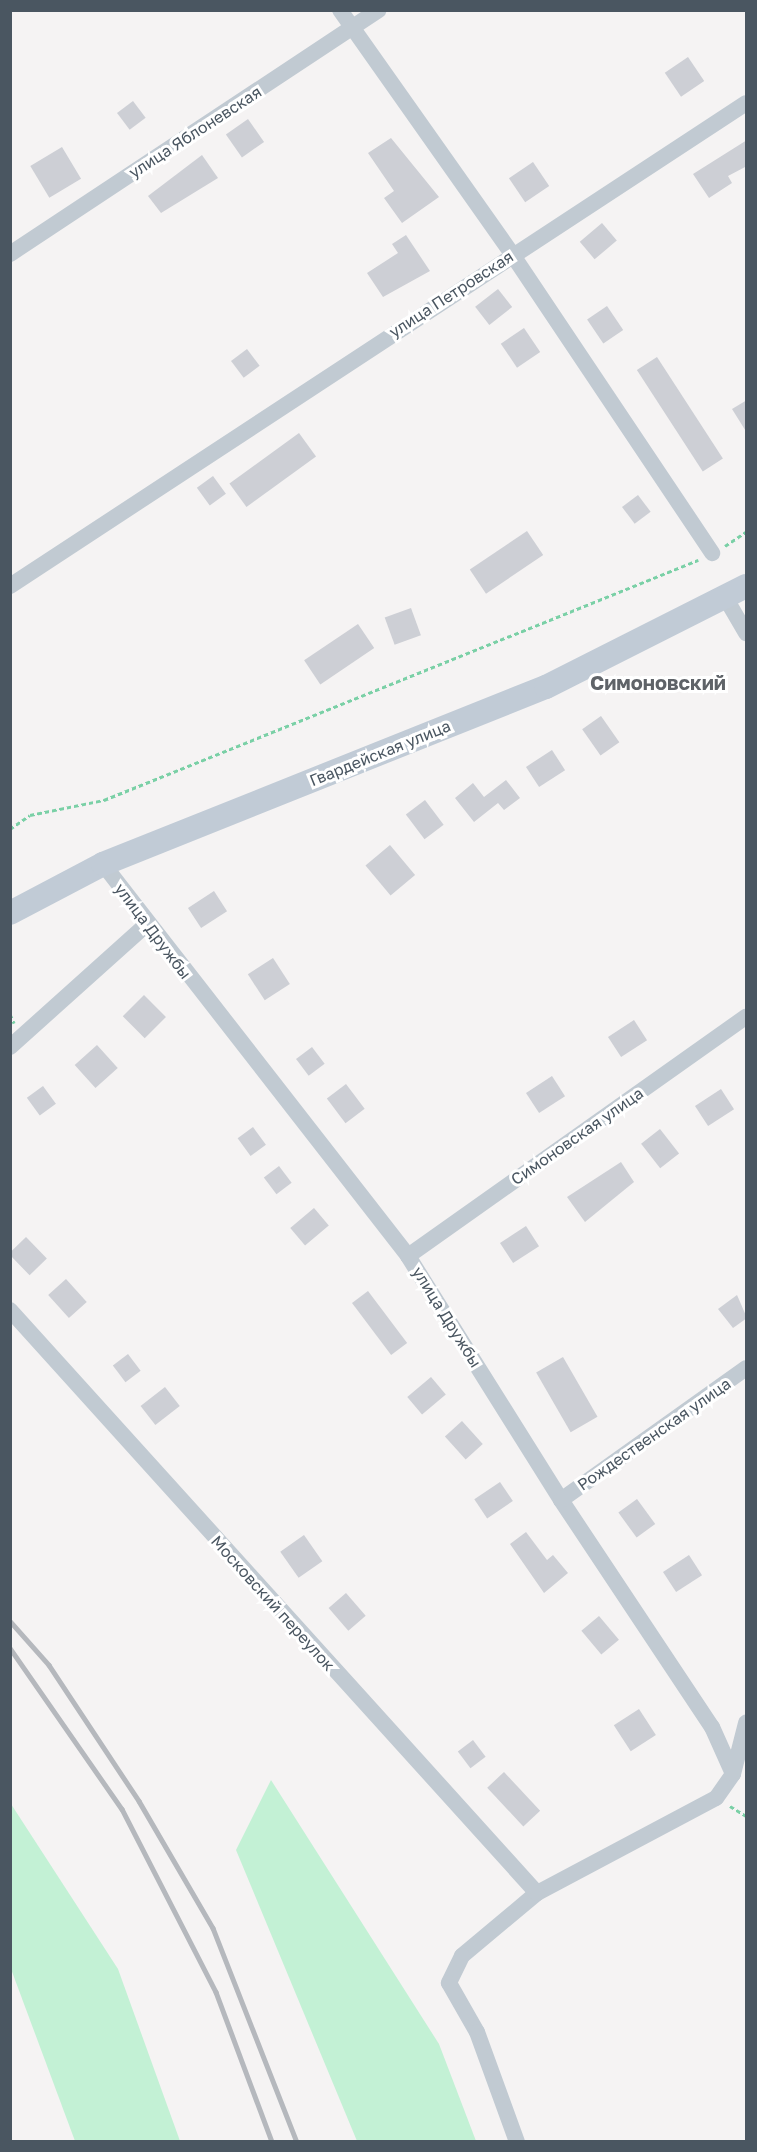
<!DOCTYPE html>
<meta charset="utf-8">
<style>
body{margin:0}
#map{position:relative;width:757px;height:2152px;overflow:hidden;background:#f5f3f3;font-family:"Golos Text",sans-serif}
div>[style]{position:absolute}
.green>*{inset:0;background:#c3f1d5}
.building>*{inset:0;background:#cdcfd5;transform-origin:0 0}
.path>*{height:3px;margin-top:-1.5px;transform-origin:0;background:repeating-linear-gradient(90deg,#7ad0a6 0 4.5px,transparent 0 7.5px)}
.street>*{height:16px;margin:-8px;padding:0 8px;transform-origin:8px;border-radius:8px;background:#c1cad2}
.secondary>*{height:24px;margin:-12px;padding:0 12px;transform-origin:12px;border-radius:12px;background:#c1cbd6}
.rail>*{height:4.5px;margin:-2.25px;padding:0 2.25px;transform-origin:2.25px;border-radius:2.25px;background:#b5b8bd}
span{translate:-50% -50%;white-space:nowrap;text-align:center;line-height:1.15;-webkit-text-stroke:6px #fff;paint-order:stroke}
.street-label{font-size:16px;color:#4a5661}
.quarter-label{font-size:20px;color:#5f6368;font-weight:700}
.frame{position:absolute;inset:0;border:12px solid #4a5661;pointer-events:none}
</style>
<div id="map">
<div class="green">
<div style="clip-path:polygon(271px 1780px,439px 2044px,476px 2141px,357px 2141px,236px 1850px)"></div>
<div style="clip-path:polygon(11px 1804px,118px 1969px,180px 2141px,75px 2141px,11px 1969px)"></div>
</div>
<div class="building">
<div style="left:688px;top:57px;width:29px;height:28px;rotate:56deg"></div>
<div style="left:133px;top:101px;width:21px;height:20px;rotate:53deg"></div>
<div style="left:248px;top:119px;width:28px;height:27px;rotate:55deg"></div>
<div style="clip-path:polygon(391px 138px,439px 197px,402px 223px,384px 198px,394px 191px,368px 153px)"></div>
<div style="clip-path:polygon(747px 140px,747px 166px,728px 176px,732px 183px,709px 198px,693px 174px)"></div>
<div style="left:62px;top:147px;width:37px;height:37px;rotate:59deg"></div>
<div style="clip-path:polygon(202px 155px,218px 178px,161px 213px,148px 196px)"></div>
<div style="left:533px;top:162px;width:29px;height:29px;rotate:56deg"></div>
<div style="left:602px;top:223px;width:23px;height:29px;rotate:50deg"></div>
<div style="clip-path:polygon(406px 235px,430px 271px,383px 297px,367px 273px,398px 253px,392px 244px)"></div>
<div style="left:498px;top:289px;width:23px;height:29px;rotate:52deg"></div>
<div style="left:607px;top:306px;width:29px;height:24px;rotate:56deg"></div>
<div style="left:524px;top:328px;width:29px;height:28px;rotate:56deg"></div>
<div style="left:247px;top:349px;width:21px;height:20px;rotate:53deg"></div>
<div style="left:657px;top:357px;width:121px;height:24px;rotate:57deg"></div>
<div style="clip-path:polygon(747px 400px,747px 433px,732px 409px)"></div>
<div style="left:299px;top:433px;width:29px;height:86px;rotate:54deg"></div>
<div style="left:213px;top:476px;width:22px;height:20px;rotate:54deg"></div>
<div style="left:638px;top:495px;width:21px;height:20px;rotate:53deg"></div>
<div style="left:527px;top:531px;width:29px;height:69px;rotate:56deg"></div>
<div style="left:411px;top:608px;width:29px;height:28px;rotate:70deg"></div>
<div style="left:358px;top:624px;width:29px;height:65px;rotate:56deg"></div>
<div style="left:601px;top:716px;width:32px;height:23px;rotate:55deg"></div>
<div style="left:552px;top:750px;width:24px;height:31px;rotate:57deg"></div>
<div style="clip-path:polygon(506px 780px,520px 798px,504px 810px,498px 803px,474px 822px,455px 798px,473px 783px,484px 797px)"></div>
<div style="left:425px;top:800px;width:31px;height:24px;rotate:53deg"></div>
<div style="left:390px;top:845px;width:39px;height:32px;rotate:50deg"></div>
<div style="left:214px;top:891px;width:24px;height:31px;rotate:57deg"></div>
<div style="left:273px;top:958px;width:31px;height:30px;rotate:57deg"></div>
<div style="left:144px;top:995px;width:31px;height:30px;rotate:45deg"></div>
<div style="left:634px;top:1020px;width:24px;height:31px;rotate:57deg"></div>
<div style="left:97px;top:1045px;width:31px;height:30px;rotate:48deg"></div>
<div style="left:312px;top:1047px;width:21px;height:20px;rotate:53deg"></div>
<div style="left:552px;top:1076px;width:24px;height:31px;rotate:57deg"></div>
<div style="left:346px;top:1084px;width:31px;height:24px;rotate:53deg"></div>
<div style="left:43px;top:1086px;width:22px;height:20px;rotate:54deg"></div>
<div style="left:721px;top:1089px;width:24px;height:31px;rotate:57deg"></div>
<div style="left:253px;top:1127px;width:22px;height:19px;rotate:54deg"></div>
<div style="left:660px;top:1129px;width:31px;height:24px;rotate:52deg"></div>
<div style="clip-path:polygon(621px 1162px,634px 1182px,585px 1222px,567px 1197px)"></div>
<div style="left:279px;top:1166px;width:21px;height:19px;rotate:53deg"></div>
<div style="left:314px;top:1208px;width:23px;height:31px;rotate:50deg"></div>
<div style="left:526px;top:1226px;width:24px;height:31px;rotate:57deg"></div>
<div style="left:26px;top:1237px;width:30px;height:24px;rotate:46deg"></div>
<div style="left:66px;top:1279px;width:31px;height:24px;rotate:48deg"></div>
<div style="left:368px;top:1291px;width:65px;height:20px;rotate:53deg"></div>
<div style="clip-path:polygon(737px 1295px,747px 1318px,733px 1328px,718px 1309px)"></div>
<div style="left:128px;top:1354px;width:21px;height:19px;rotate:53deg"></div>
<div style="left:563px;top:1357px;width:69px;height:31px;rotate:60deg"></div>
<div style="left:431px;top:1377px;width:23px;height:31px;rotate:50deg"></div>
<div style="left:165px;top:1387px;width:24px;height:31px;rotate:52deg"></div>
<div style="left:462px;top:1421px;width:31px;height:23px;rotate:48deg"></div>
<div style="left:500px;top:1482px;width:23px;height:31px;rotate:56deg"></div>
<div style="left:637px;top:1499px;width:31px;height:23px;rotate:54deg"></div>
<div style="clip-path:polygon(526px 1532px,547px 1560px,553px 1555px,568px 1573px,544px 1593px,510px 1544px)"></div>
<div style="left:304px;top:1535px;width:32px;height:29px;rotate:55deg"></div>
<div style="left:689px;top:1555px;width:24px;height:31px;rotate:57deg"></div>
<div style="left:346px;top:1593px;width:30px;height:23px;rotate:49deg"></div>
<div style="left:599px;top:1616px;width:31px;height:23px;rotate:50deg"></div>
<div style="left:639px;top:1709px;width:31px;height:30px;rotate:57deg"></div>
<div style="left:473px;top:1740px;width:21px;height:19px;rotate:53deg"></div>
<div style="left:504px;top:1772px;width:53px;height:23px;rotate:47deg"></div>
</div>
<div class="path">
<div style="left:725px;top:546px;width:25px;rotate:-34deg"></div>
<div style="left:10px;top:644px;width:1px;rotate:45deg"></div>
<div style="left:10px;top:829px;width:24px;rotate:-35deg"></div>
<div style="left:30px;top:815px;width:76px;rotate:-11.5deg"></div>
<div style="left:104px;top:800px;width:641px;rotate:-22deg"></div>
<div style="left:10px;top:1014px;width:10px;rotate:66deg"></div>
<div style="left:730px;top:1806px;width:19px;rotate:32deg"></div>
</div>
<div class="street">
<div style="left:340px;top:10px;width:299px;rotate:54.8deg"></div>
<div style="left:512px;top:254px;width:360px;rotate:56.2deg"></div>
<div style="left:10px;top:254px;width:442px;rotate:-33.5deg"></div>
<div style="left:10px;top:586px;width:880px;rotate:-33.27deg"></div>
<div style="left:725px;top:597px;width:42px;rotate:59.7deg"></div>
<div style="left:103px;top:864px;width:497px;rotate:52.1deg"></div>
<div style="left:408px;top:1256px;width:288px;rotate:57.9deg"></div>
<div style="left:561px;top:1500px;width:273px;rotate:56.4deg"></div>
<div style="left:712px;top:1727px;width:51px;rotate:65.9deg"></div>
<div style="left:733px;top:1774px;width:29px;rotate:125deg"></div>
<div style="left:716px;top:1798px;width:203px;rotate:152deg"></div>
<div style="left:537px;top:1893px;width:98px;rotate:140deg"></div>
<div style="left:462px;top:1956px;width:30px;rotate:116deg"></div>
<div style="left:449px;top:1983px;width:56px;rotate:60.3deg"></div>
<div style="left:477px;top:2032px;width:117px;rotate:70deg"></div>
<div style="left:10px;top:1047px;width:183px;rotate:-41.9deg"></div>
<div style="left:408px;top:1256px;width:414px;rotate:-35.3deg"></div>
<div style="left:10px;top:1310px;width:786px;rotate:47.89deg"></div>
<div style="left:561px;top:1500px;width:227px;rotate:-35.5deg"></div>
<div style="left:733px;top:1774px;width:53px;rotate:-75.7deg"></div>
</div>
<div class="secondary">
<div style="left:10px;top:913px;width:105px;rotate:-27.8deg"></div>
<div style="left:103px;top:864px;width:477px;rotate:-21.8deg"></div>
<div style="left:546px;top:687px;width:224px;rotate:-26.8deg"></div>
</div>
<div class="rail">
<div style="left:10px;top:1621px;width:59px;rotate:48.4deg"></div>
<div style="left:49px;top:1665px;width:163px;rotate:56.5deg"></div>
<div style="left:139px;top:1801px;width:147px;rotate:59.8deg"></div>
<div style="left:213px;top:1928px;width:230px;rotate:68.6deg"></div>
<div style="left:10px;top:1648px;width:196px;rotate:55.2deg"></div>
<div style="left:122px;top:1809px;width:206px;rotate:62.8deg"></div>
<div style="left:216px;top:1992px;width:160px;rotate:69.5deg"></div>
</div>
<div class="street-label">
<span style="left:195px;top:132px;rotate:-33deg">улица Яблоневская</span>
<span style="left:451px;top:294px;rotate:-33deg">улица Петровская</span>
<span style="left:380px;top:753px;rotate:-22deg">Гвардейская улица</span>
<span style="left:153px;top:931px;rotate:53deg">улица Дружбы</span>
<span style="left:577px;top:1136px;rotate:-35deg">Симоновская улица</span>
<span style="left:447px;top:1317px;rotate:58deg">улица Дружбы</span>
<span style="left:654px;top:1434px;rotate:-35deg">Рождественская улица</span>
<span style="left:273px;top:1603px;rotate:48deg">Московский переулок</span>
</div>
<div class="quarter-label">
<span style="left:658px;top:682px">Симоновский</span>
</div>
<div class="frame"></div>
</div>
